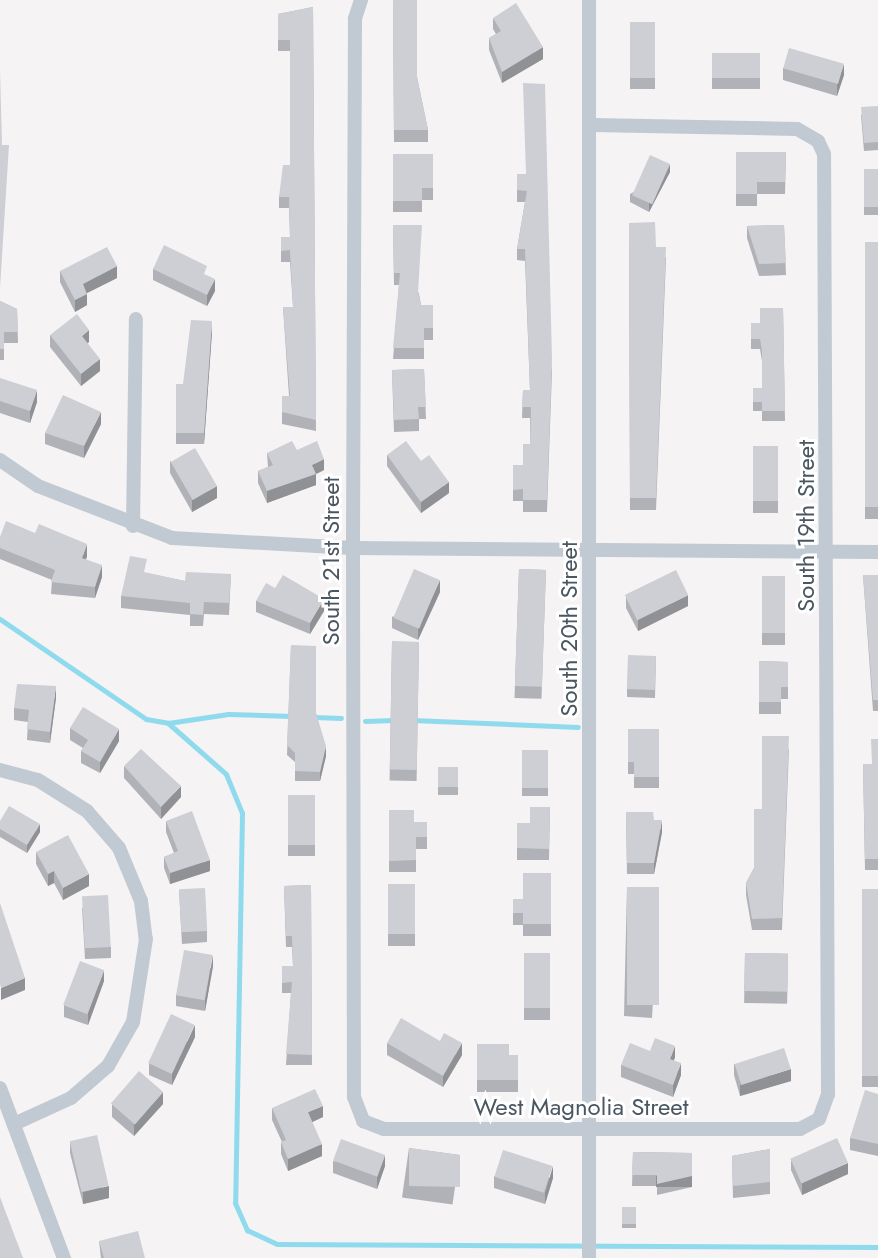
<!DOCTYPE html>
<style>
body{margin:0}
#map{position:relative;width:878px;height:1258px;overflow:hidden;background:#f5f3f3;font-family:Jost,sans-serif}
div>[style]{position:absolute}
.stream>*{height:5px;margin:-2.5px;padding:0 2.5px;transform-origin:2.5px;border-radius:2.5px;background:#90daee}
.street>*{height:14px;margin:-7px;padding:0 7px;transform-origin:7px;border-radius:7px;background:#c1cad2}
.wall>*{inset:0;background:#b0b2b7;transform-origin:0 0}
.shaded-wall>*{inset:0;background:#909195;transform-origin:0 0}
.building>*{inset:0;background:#cdcfd5;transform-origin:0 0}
span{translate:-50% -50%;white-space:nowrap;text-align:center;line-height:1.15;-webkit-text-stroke:6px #fff;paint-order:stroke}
.street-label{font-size:24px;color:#4a5661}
</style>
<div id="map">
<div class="stream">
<div style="left:0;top:619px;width:177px;rotate:34.4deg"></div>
<div style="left:146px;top:719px;width:22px;rotate:10deg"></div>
<div style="left:168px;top:723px;width:77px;rotate:41.3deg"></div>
<div style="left:226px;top:774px;width:42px;rotate:67.7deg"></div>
<div style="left:242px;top:813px;width:390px;rotate:91deg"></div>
<div style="left:235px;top:1203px;width:30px;rotate:66deg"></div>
<div style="left:247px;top:1230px;width:33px;rotate:25deg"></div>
<div style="left:277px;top:1244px;width:601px;rotate:0.29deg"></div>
<div style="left:314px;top:717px;width:27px;rotate:2deg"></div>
<div style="left:412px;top:720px;width:166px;rotate:2.4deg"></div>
<div style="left:365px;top:721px;width:29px;rotate:-2deg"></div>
<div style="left:168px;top:723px;width:61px;rotate:-8.5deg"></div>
<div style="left:228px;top:714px;width:64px;rotate:1.8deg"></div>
</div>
<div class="street">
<div style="left:361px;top:0;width:20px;rotate:108deg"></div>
<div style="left:355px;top:19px;width:529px;rotate:90.22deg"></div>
<div style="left:353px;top:548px;width:549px;rotate:89.9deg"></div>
<div style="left:354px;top:1097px;width:26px;rotate:69deg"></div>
<div style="left:363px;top:1121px;width:22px;rotate:21deg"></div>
<div style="left:384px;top:1129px;width:416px"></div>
<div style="left:800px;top:1129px;width:21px;rotate:-28deg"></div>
<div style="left:819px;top:1119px;width:27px;rotate:-70deg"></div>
<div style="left:828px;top:1094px;width:940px;rotate:-90.24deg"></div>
<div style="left:824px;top:154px;width:14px;rotate:-115deg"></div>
<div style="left:818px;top:141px;width:24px;rotate:-150deg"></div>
<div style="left:797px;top:129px;width:205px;rotate:-178.9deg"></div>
<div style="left:589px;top:0;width:1258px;rotate:90deg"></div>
<div style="left:0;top:460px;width:46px;rotate:34.4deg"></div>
<div style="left:38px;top:486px;width:144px;rotate:21.2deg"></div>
<div style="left:172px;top:538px;width:181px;rotate:3.2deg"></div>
<div style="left:353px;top:548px;width:525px;rotate:0.44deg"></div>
<div style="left:133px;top:526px;width:207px;rotate:-89.2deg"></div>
<div style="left:0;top:770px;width:39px;rotate:15deg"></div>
<div style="left:38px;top:780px;width:58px;rotate:32.3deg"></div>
<div style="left:87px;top:811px;width:49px;rotate:49.1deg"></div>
<div style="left:119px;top:848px;width:57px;rotate:67.5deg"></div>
<div style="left:141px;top:901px;width:38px;rotate:83deg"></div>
<div style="left:146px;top:939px;width:84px;rotate:98.9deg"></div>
<div style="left:133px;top:1022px;width:51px;rotate:119.6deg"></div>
<div style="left:108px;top:1066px;width:49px;rotate:139.1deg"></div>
<div style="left:71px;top:1098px;width:63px;rotate:155.5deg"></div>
<div style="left:0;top:1088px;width:182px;rotate:69.4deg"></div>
</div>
<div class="wall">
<div style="clip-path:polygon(393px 0,417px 77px,428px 130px,428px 142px,394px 142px)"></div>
<div style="clip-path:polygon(313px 7px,316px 431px,282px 424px,282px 396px,289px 396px,283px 307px,293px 307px,290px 262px,281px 262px,281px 237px,290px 237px,289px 208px,279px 208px,279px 197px,290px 165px,290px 51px,278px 51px,278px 14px)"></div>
<div style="clip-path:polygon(493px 18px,543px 59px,502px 83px,489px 50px,489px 38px,496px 34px,493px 29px)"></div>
<div style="left:630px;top:22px;width:25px;height:67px"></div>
<div style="left:712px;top:53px;width:48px;height:36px"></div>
<div style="clip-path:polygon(783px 68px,844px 75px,837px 96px,783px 80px)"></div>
<div style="clip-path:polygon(878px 106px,878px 150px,864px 151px,861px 115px)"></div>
<div style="clip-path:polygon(736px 152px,786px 152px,785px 194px,757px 194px,757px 206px,736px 206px)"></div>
<div style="clip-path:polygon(393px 154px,433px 154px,433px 200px,422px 200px,422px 212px,393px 212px)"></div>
<div style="left:864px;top:169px;width:14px;height:46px"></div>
<div style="clip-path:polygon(670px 172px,649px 212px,630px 202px,630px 194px)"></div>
<div style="clip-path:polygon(517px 174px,526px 174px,552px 371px,547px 512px,523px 512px,523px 501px,513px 501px,513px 465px,523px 465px,530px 444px,530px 418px,522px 418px,523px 390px,530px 390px,525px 261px,517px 260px,517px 249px,525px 202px,517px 202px)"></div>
<div style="clip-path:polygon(629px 223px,656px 247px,666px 258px,656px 510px,630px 510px)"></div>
<div style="clip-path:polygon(393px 225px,419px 294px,421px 305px,433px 305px,433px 340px,424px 340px,424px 359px,393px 359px,399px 285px,394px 285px)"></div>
<div style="clip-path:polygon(784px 225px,786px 275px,759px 276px,747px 238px,747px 226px)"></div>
<div style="left:865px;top:242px;width:13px;height:277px"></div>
<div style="clip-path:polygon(153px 269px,207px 276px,215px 291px,207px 306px,153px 280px)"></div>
<div style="clip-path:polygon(60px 271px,117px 278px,87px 293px,87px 305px,75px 312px,60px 282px)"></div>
<div style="clip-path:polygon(0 301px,17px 309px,18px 343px,4px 343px,4px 360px,0 360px)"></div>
<div style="clip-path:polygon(783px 308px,785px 421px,762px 421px,762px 411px,753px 411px,753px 388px,762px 388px,762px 361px,760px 349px,751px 349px,751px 323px,760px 323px)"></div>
<div style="clip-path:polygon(212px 332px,204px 444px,176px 444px,176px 384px,183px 384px)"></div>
<div style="clip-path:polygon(50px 335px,89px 342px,87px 343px,100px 371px,81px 386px,50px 347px)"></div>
<div style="clip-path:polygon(424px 369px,426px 419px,419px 419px,419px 431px,394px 432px,392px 370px)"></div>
<div style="clip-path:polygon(0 378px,37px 402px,30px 423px,0 413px)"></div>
<div style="clip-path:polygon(101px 424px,84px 458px,45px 444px,45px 433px)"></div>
<div style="left:753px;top:446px;width:25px;height:67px"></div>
<div style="clip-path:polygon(297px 450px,324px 470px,316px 474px,316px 485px,267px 503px,258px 483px,258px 471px,268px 467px,267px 453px)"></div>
<div style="clip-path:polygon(387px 455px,421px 461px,449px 493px,421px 513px,387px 466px)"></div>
<div style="clip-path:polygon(170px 461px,217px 498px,192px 512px,170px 473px)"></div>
<div style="clip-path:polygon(0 537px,87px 556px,86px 560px,102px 577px,95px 598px,51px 594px,52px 580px,0 559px)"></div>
<div style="left:519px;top:569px;width:27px;height:129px;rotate:2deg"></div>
<div style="clip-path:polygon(146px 573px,185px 581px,231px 574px,229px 615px,204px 614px,203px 626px,190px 626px,190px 615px,121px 608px,121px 596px)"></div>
<div style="clip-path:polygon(863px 575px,878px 575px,878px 711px,873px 711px)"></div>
<div style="left:762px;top:576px;width:23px;height:69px"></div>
<div style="clip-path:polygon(275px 588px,324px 611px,310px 634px,256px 612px,256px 601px)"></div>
<div style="clip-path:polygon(440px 592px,418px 640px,392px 628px,392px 617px)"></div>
<div style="clip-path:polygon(626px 597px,688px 606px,638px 631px,626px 608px)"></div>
<div style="left:419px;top:642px;width:139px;height:27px;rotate:91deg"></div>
<div style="clip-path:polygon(291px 645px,316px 713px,326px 756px,320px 781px,295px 781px,295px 762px,287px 755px)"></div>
<div style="clip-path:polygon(656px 656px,655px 698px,627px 697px,627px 689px)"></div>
<div style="clip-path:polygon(759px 661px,788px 662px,788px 699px,781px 699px,781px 714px,759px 714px)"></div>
<div style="clip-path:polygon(56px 698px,50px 743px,27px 740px,28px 722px,14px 720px,14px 708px)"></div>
<div style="clip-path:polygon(70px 728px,119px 741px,100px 773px,81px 763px,81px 751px,83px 748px,70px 740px)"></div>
<div style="clip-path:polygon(628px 729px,659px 729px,659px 788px,634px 788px,634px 774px,628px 774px)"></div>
<div style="clip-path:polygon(878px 739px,878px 870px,865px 870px,863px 764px,872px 764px)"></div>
<div style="clip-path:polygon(789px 748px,782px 930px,752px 930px,746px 895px,746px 883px,754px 868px,762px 809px)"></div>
<div style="left:522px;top:750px;width:26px;height:46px"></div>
<div style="clip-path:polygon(124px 766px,181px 797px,161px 819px,124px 778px)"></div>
<div style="left:438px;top:767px;width:20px;height:28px"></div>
<div style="left:288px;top:795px;width:27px;height:61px"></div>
<div style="clip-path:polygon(550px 807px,549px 860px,517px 860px,517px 823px,530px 823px)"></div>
<div style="clip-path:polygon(389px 810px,414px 822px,427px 822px,427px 849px,416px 849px,416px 872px,389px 872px)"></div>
<div style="clip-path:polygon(626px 812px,654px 820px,662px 832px,654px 874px,627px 874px)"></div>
<div style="clip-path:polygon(0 821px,40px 832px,27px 853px,0 837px)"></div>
<div style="clip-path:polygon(166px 821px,210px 871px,170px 884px,164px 868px,164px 857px,174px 853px,166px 832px)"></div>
<div style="clip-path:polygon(36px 852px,89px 886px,63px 900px,54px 883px,48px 886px,36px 864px)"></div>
<div style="clip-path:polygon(551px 873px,551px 936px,523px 936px,523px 925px,513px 925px,513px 913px,523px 899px)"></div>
<div style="left:388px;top:884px;width:27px;height:62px"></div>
<div style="clip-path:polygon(311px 885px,312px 1065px,286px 1065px,291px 993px,282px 993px,282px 966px,293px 966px,292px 947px,286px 947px,284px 886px)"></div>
<div style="clip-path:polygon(627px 887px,659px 899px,652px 1018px,624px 1016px)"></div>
<div style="left:862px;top:889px;width:16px;height:198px"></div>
<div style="clip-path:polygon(179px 890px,207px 931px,207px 942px,182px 944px)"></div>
<div style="clip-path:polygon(82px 907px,111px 947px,111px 958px,85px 959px)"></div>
<div style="left:524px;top:953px;width:26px;height:67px"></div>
<div style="left:745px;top:953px;width:43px;height:50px;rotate:1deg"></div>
<div style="clip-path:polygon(213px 966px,205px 1011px,176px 1006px,176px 995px)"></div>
<div style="clip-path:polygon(104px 981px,88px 1025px,64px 1017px,64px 1005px)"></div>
<div style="clip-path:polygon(195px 1037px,172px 1085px,149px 1075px,149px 1063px)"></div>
<div style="clip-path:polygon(387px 1043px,462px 1055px,443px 1087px,387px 1055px)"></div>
<div style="clip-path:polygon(477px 1044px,509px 1055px,518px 1055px,518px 1092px,477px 1092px)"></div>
<div style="clip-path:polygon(650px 1051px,675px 1057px,674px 1060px,681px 1075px,673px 1097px,621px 1077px,621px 1065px)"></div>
<div style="clip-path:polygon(734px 1064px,791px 1081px,740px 1096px,734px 1075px)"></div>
<div style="clip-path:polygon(878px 1094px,878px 1156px,850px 1150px,850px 1138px)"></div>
<div style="clip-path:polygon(163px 1104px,134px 1136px,112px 1117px,112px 1105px)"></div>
<div style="clip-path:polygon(272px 1108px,323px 1117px,312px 1122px,322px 1156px,288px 1171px,281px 1154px,281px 1142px,282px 1142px,272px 1120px)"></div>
<div style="clip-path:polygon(70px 1141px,109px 1198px,83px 1204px,70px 1153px)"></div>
<div style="left:409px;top:1148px;width:51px;height:50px;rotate:8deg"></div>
<div style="clip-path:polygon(770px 1149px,770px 1194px,733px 1198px,732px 1156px)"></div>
<div style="clip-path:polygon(633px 1152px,692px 1153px,692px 1187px,657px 1195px,657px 1186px,632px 1186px)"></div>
<div style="clip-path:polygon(791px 1159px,848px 1174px,802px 1195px,791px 1170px)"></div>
<div style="clip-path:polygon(333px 1161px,385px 1166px,377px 1189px,333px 1173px)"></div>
<div style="clip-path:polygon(494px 1176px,553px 1178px,545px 1204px,494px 1188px)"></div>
<div style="left:622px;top:1207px;width:14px;height:21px"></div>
<div style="clip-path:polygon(99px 1241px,145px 1258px,101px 1258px)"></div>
</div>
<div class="shaded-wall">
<div style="clip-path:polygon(543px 47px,543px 59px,502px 83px,502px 72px)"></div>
<div style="clip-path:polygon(844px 64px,844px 75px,837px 96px,837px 84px)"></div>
<div style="clip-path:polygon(670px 164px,670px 172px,649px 212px,649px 204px)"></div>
<div style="clip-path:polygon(117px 266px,117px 278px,83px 295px,83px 284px)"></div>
<div style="clip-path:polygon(215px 279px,215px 291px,207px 306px,207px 295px)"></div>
<div style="clip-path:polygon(87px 294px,87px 305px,75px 312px,75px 300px)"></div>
<div style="clip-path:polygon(212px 321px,212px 332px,204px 444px,204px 433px)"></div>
<div style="clip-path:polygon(89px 330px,89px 342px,82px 348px,82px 336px)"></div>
<div style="clip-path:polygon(100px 359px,100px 371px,81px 386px,81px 374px)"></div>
<div style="clip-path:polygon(37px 390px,37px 402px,30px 423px,30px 411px)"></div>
<div style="clip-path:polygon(101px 412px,101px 424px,84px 458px,84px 446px)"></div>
<div style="clip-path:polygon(324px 459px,324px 470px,316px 474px,316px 485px,267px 503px,267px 491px,312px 465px)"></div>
<div style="clip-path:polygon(449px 482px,449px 493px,421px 513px,421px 502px)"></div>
<div style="clip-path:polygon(217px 486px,217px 498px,192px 512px,192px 500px)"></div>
<div style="clip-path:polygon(87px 544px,87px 556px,82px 570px,82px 558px)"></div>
<div style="clip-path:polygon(102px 565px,102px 577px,95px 598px,95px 587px)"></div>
<div style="clip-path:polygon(440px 580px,440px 592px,418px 640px,418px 628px)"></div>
<div style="clip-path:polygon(688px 595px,688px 606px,638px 631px,638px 620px)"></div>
<div style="clip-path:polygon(324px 599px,324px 611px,310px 634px,310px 623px)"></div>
<div style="clip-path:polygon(56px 686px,56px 698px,50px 743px,50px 732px)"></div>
<div style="clip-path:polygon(119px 729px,119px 741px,100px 773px,100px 762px)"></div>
<div style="clip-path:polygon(326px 746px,326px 756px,320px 781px,320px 772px)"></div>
<div style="clip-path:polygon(181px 786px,181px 797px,161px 819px,161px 807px)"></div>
<div style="clip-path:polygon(662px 820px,662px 832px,654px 874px,654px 863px)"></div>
<div style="clip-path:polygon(40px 824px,40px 832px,27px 853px,27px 845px)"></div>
<div style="clip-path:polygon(210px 860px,210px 871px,170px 884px,170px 873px)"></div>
<div style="clip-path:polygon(54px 871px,54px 883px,48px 886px,48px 874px)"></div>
<div style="clip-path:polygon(89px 874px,89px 886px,63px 900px,63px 888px)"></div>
<div style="clip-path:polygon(213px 955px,213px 966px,205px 1011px,205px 1000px)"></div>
<div style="clip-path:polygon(104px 970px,104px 981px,88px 1025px,88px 1013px)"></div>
<div style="clip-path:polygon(25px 978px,25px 990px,1px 1000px,1px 988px)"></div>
<div style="clip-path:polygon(195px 1025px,195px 1037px,172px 1085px,172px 1074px)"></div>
<div style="clip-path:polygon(462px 1043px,462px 1055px,443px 1087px,443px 1076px)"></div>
<div style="clip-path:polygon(675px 1046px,675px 1057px,670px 1071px,670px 1059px)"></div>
<div style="clip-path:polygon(681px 1063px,681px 1075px,673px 1097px,673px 1085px)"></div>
<div style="clip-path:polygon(791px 1069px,791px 1081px,740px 1096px,740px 1085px)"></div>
<div style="clip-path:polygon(163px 1092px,163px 1104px,134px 1136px,134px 1125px)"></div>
<div style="clip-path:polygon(323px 1106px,323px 1117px,308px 1124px,308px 1112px)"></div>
<div style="clip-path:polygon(322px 1144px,322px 1156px,288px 1171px,288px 1159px)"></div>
<div style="clip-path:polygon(385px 1155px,385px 1166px,377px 1189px,377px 1177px)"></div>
<div style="clip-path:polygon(848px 1163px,848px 1174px,802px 1195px,802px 1183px)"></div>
<div style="clip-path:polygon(553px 1166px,553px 1178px,545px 1204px,545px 1193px)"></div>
<div style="left:692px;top:1176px;width:11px;height:36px;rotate:90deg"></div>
<div style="clip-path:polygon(109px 1186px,109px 1198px,83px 1204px,83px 1192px)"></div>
</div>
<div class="building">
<div style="clip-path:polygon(393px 0,417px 0,417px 77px,428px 130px,394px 130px)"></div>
<div style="clip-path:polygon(516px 3px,543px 47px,502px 72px,489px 38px,501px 31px,493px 18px)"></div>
<div style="clip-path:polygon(313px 7px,316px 420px,282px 412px,282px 396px,290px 396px,283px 307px,293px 307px,290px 250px,281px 251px,281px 237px,290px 237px,289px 197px,279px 197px,283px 165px,290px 165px,290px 40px,278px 40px,278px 14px)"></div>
<div style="left:630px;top:22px;width:25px;height:56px"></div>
<div style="left:789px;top:48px;width:57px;height:21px;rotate:16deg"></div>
<div style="left:712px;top:53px;width:48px;height:25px"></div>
<div style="clip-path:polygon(0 70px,2px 145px,9px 145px,0 288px)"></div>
<div style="clip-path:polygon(523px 83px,545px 84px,552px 359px,547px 500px,523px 500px,523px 489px,513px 490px,513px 465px,523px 465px,523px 444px,530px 444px,531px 407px,522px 407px,523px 390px,530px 390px,525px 249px,517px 249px,527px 191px,517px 190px,517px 174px,526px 174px)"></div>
<div style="clip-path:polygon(878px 106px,878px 142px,864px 143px,861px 107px)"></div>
<div style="clip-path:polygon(736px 152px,786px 152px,785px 182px,757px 182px,757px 194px,736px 194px)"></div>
<div style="clip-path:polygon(393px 154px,433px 154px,433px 188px,422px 188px,422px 201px,393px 201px)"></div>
<div style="left:650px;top:155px;width:22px;height:44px;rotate:24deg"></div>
<div style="left:864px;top:169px;width:14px;height:38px"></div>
<div style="clip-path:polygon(655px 222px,656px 247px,666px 247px,656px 498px,630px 498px,629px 223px)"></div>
<div style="clip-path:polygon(393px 225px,422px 225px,418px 292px,421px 305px,433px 305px,433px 328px,424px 328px,424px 348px,393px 348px,400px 273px,394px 273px)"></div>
<div style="clip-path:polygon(784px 225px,786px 263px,759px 264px,747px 226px)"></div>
<div style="left:865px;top:242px;width:13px;height:265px"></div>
<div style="clip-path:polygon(164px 245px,207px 266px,204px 274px,215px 279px,207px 295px,153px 269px)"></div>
<div style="clip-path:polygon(107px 247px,117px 266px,83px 284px,87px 294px,75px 300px,60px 271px)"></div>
<div style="clip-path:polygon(0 301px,17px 309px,18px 332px,4px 332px,4px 349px,0 349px)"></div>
<div style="clip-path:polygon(760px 308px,783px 308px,785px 411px,762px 411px,762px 402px,753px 402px,753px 388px,762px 388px,762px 351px,760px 339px,751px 339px,751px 323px,760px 323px)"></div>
<div style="clip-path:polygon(77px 314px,89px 330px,82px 336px,100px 359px,81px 374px,50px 335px)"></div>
<div style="clip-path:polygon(191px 320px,212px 321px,204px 433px,176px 433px,176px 384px,183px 384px)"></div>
<div style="clip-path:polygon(424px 369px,426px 407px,418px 407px,419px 419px,394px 420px,392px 370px)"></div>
<div style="clip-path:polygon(0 378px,37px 390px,30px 411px,0 401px)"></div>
<div style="clip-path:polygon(63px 395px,101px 412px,84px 446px,45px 433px)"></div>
<div style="clip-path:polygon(292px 441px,297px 450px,317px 441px,324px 459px,312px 465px,316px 474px,267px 491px,258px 471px,273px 465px,267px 453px)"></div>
<div style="clip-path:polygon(406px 441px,421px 461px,429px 455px,449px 482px,421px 502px,387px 455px)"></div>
<div style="left:753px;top:446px;width:25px;height:55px"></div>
<div style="left:195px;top:448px;width:44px;height:28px;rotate:60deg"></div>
<div style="clip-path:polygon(6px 521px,35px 533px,39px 524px,87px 544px,82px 558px,102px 565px,95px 587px,51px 582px,55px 570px,0 548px,0 537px)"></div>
<div style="clip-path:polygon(130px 556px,147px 559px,144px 572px,185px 581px,186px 572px,231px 574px,229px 603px,204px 602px,203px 615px,190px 614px,190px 603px,121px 596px)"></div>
<div style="left:414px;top:569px;width:28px;height:53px;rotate:23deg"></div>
<div style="left:519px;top:569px;width:27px;height:117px;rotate:2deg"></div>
<div style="left:676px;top:570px;width:28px;height:57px;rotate:64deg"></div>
<div style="clip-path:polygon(283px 575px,324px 599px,310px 623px,256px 601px,266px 583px,275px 588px)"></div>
<div style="clip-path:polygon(863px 575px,878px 575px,878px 700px,873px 700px)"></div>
<div style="left:762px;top:576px;width:23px;height:57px"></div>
<div style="left:419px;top:642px;width:128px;height:27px;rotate:91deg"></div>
<div style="clip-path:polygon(291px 645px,316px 646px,316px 713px,326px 746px,320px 772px,295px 771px,295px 753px,287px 745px)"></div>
<div style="left:628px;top:655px;width:28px;height:34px;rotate:2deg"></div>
<div style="clip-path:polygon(759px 661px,788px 662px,788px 687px,781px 687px,781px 702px,759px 702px)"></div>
<div style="clip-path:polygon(17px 684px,56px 686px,50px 732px,27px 729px,29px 710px,14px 708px)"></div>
<div style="clip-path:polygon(83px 707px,119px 729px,100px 762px,81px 751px,88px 740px,70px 728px)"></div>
<div style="clip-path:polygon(628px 729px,659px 729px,659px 777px,634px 777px,634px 762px,628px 762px)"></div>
<div style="clip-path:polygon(762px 736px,789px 736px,782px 918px,752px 919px,746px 883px,754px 868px,754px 809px,762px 809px)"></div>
<div style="clip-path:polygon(871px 739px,878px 739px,878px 859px,865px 859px,863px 764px,872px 764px)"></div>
<div style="clip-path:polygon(141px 749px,181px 786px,161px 807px,124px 766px)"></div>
<div style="left:522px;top:750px;width:26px;height:38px"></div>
<div style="left:438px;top:767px;width:20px;height:20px"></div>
<div style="left:288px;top:795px;width:27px;height:50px"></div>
<div style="clip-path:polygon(9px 806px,40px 824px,27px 845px,0 829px,0 821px)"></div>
<div style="clip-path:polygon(530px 807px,550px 807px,549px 849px,517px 848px,517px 823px,530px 823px)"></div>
<div style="clip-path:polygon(389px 810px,414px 810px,414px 822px,427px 822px,427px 837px,416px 837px,416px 860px,389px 861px)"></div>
<div style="clip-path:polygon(192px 811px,210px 860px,170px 873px,164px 857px,178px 851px,166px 821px)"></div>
<div style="clip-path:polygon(626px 812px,653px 812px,654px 820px,662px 820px,654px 863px,627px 863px)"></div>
<div style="clip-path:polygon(68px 835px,89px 874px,63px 888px,54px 871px,48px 874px,36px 852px)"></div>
<div style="clip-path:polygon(523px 873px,551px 873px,551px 924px,523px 924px,523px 913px,513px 913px,513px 899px,523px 899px)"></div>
<div style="left:388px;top:884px;width:27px;height:50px"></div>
<div style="clip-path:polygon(311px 885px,312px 1055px,286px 1054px,292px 982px,282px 983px,282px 966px,293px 966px,292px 936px,286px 936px,284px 886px)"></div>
<div style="left:627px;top:887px;width:32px;height:118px"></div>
<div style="left:205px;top:888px;width:43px;height:26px;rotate:87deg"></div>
<div style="left:862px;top:889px;width:16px;height:187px"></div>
<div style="left:108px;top:895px;width:52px;height:26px;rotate:87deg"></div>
<div style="clip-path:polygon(0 903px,25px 978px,1px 988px,0 984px)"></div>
<div style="left:184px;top:950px;width:29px;height:46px;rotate:10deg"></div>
<div style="left:524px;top:953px;width:26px;height:55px"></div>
<div style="left:745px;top:953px;width:43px;height:38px;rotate:1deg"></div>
<div style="left:80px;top:961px;width:26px;height:47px;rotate:21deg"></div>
<div style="left:171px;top:1014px;width:26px;height:54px;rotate:25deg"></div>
<div style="clip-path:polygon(401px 1018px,440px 1041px,444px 1033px,462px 1043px,443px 1076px,387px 1043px)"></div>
<div style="clip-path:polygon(655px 1038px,675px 1046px,670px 1059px,681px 1063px,673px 1085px,621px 1065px,630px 1043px,650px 1051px)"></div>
<div style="clip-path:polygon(477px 1044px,509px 1044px,509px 1055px,518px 1055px,518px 1080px,477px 1080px)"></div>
<div style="left:784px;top:1048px;width:22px;height:52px;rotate:72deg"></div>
<div style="left:139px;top:1071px;width:32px;height:43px;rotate:41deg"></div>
<div style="clip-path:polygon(315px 1089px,323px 1106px,308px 1112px,322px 1144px,288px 1159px,281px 1142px,286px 1140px,272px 1108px)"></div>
<div style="clip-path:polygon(865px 1090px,878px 1094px,878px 1144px,850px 1138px)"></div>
<div style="left:97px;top:1135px;width:52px;height:28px;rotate:77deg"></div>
<div style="left:837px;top:1138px;width:27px;height:51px;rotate:66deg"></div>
<div style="left:341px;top:1139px;width:47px;height:23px;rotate:20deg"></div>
<div style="clip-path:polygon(409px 1148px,460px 1155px,460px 1187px,409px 1186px)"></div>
<div style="clip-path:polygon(770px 1149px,770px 1182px,733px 1186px,732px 1156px)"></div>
<div style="left:503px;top:1150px;width:52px;height:28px;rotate:18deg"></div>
<div style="clip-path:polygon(633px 1152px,692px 1153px,692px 1176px,657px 1184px,657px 1175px,632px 1175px)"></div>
<div style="clip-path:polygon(0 1197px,23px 1258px,0 1258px)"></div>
<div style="left:622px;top:1207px;width:14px;height:17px"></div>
<div style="clip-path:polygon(138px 1231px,145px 1258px,104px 1258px,99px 1241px)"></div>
</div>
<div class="street-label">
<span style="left:806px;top:526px;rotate:-90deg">South 19th Street</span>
<span style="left:331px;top:561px;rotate:-90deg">South 21st Street</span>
<span style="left:569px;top:629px;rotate:-90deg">South 20th Street</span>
<span style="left:581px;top:1107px">West Magnolia Street</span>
</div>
</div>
